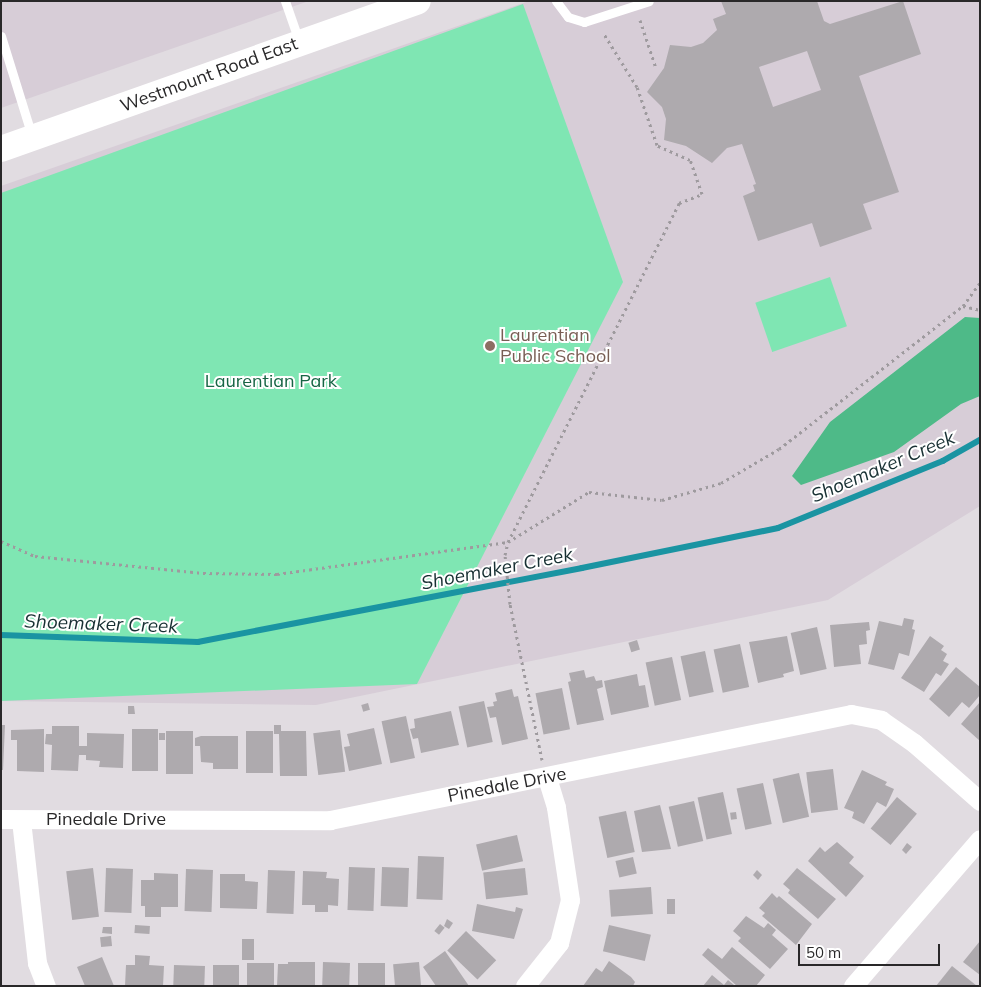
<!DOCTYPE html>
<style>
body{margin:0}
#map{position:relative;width:981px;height:987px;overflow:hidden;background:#e1dce1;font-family:Mulish,sans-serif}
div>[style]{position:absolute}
.built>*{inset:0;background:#d7cdd7}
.green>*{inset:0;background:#7fe6b3;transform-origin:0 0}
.forest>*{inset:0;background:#4eba88}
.stream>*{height:5.5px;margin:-2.75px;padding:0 2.75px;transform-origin:2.75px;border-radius:2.75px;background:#1a94a2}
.building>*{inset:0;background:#aeaaae;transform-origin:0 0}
.path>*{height:3px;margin-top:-1.5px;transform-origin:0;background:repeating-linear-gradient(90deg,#9e9a9e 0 2.5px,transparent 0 6.5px)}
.service>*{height:9px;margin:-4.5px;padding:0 4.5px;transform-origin:4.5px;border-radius:4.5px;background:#fff}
.minor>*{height:19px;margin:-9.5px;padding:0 9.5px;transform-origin:9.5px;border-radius:9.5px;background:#fff}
.secondary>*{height:26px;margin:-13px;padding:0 13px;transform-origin:13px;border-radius:13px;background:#fff}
.dots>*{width:14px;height:14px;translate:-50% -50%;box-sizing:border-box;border:2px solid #fff;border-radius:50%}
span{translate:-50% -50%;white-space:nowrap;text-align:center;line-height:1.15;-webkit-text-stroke:4px #fff;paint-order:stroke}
.street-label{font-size:18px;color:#292829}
.education-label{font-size:18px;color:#785e54}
.left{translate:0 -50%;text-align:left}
.park-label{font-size:18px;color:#176645}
.water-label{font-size:19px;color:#183033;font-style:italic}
.frame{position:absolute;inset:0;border:2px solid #292829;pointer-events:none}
.scale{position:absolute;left:798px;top:944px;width:142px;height:22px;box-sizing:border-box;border:2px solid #292829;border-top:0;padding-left:6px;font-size:15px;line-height:18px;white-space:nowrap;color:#292829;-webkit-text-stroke:4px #fff;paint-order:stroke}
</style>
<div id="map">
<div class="built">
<div style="clip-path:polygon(1px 1px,309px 1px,1px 108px)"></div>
<div style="clip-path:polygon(529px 1px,980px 1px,980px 506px,828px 600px,316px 705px,1px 701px,1px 186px)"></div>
</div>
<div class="green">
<div style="clip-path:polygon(523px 4px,623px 282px,417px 684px,1px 701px,1px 193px)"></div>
<div style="left:830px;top:277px;width:52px;height:79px;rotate:71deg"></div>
</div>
<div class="forest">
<div style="clip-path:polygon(965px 317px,980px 318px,980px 396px,961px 404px,894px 452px,801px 485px,792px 476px,830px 422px)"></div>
</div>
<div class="stream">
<div style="left:1px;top:635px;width:197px;rotate:2deg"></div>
<div style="left:198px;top:642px;width:391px;rotate:-10.9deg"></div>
<div style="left:582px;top:568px;width:200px;rotate:-11.5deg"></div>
<div style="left:778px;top:528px;width:178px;rotate:-22.1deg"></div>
<div style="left:943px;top:461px;width:43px;rotate:-29.6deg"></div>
</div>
<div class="building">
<div style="clip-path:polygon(evenodd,721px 1px,817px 1px,824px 21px,830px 24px,903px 1px,921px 54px,859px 76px,899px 192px,863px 204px,872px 229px,820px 247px,812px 223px,758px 241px,743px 196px,755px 191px,753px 185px,756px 184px,742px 144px,727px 148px,712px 163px,686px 146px,664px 140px,666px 119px,662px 107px,647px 92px,664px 68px,670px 45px,691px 47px,703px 43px,717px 30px,713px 19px,726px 14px,721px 1px,807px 51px,821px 90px,773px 107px,759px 67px,807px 51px)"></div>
<div style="clip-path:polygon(904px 618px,914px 620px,912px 629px,915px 630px,909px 656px,899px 653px,894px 670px,868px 664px,879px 621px,902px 626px)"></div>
<div style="clip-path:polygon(869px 622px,870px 630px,866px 631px,867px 644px,859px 645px,861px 664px,834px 667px,830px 625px)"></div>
<div style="left:817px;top:627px;width:43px;height:27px;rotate:77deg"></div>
<div style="clip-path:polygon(787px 636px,794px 671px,783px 674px,784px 677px,758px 683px,749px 642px)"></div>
<div style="clip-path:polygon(930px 636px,944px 646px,941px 650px,947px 654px,943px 661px,949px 664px,941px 676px,936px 673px,924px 692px,901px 678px)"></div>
<div style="left:637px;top:640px;width:10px;height:9px;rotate:73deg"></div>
<div style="left:740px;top:644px;width:44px;height:27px;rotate:78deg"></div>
<div style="left:705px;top:651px;width:42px;height:25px;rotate:78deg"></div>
<div style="left:672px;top:657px;width:44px;height:27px;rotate:78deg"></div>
<div style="clip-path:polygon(956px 667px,980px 687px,980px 695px,969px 708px,962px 702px,949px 717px,929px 699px)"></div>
<div style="clip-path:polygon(584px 670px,586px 678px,594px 676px,596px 681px,602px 680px,603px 687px,597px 689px,604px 720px,577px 725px,568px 682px,571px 681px,569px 673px)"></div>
<div style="clip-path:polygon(637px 674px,639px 686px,645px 685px,649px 707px,611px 715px,604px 681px)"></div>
<div style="left:562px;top:688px;width:42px;height:27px;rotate:79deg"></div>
<div style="clip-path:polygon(512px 689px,514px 697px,518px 696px,528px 739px,502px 745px,496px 717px,490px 718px,487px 707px,494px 706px,493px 702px,497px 701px,495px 693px)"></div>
<div style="left:484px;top:701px;width:42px;height:26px;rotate:78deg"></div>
<div style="clip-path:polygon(980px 702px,980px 741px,961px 724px)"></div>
<div style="left:368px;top:703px;width:7px;height:7px;rotate:74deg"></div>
<div style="clip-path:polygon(128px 706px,134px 706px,135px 714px,128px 714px)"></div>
<div style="clip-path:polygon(451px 711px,459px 745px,421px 753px,418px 738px,413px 739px,410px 729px,415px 728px,414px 719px)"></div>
<div style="left:406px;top:716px;width:43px;height:25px;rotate:78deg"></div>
<div style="clip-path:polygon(1px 725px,5px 725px,3px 770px,1px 770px)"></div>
<div style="clip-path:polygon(274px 725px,281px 725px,281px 731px,306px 731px,307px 776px,280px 776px,279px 734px,274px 734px)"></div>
<div style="clip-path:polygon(52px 726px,79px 726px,79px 746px,87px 746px,87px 733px,124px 734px,123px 768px,99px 767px,100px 761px,86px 760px,86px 755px,79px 755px,78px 771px,51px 770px,52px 745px,45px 744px,46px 734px,52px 734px)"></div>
<div style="clip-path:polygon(374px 728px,382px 764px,349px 771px,344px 747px,350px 746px,347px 734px)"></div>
<div style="clip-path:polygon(44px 729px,44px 772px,17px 771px,17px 740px,11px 740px,11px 730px)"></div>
<div style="left:132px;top:729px;width:26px;height:42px"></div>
<div style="left:340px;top:730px;width:42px;height:27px;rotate:83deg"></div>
<div style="left:166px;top:731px;width:27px;height:43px"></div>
<div style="left:246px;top:731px;width:27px;height:42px"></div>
<div style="left:159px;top:733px;width:6px;height:7px"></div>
<div style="clip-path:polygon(201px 736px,238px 736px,238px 769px,213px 769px,213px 763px,201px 762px,200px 746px,195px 746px,195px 738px)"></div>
<div style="left:833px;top:769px;width:41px;height:27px;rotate:83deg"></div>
<div style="clip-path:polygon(862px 770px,887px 782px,885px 785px,894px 789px,886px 807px,877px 802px,864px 824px,852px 818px,854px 812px,844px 808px)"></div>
<div style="left:799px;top:773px;width:45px;height:27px;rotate:77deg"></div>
<div style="left:763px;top:783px;width:42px;height:27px;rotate:78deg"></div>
<div style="left:723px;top:792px;width:43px;height:26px;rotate:78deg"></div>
<div style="left:897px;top:797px;width:26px;height:41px;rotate:40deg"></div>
<div style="left:694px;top:801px;width:41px;height:26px;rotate:77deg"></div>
<div style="clip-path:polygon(660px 805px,671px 849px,642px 852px,634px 811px)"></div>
<div style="left:626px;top:811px;width:42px;height:28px;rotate:78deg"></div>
<div style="left:736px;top:812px;width:7px;height:6px;rotate:82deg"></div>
<div style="left:517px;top:835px;width:27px;height:42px;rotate:77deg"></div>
<div style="clip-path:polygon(837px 842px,854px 857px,849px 863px,864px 876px,846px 897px,808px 861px,820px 847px,825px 852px)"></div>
<div style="clip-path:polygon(907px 843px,912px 847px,906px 854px,902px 850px)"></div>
<div style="left:418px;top:856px;width:26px;height:43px;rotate:2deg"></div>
<div style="left:633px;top:857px;width:17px;height:18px;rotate:77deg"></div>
<div style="left:349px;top:867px;width:26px;height:43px;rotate:2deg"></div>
<div style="left:382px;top:867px;width:27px;height:39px;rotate:2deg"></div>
<div style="left:93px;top:868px;width:49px;height:27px;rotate:83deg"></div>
<div style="left:106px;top:868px;width:27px;height:44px;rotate:2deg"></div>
<div style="left:525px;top:868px;width:27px;height:42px;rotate:84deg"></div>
<div style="clip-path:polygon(797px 868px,836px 899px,818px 919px,788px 893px,790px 890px,783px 884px)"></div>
<div style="left:186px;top:869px;width:27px;height:42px;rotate:2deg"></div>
<div style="left:268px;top:870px;width:27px;height:43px;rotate:2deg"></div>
<div style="clip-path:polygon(757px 870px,762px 875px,758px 880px,753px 875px)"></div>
<div style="clip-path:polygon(303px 871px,327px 872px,326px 878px,339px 879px,338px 906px,328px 905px,328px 912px,315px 912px,315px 905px,302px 905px)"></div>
<div style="clip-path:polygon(154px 873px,178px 874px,178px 907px,161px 907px,161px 917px,145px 917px,145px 906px,141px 906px,141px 880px,154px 880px)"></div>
<div style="clip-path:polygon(220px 874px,245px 874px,245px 881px,258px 882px,257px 909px,220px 908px)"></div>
<div style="left:651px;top:887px;width:27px;height:42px;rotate:86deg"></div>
<div style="clip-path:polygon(772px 893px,777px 898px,779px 896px,812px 924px,796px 945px,762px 916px,765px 913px,759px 908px)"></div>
<div style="left:667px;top:899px;width:8px;height:15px"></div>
<div style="clip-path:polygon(477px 904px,515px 912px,516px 907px,523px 909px,514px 939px,472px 931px)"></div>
<div style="clip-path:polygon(746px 916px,764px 928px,768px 923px,776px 930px,772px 935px,788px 949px,770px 969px,738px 941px,741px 938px,733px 931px)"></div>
<div style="clip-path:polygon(447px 919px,453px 923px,449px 929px,444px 926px)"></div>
<div style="left:440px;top:924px;width:6px;height:9px;rotate:39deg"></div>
<div style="left:135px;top:925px;width:15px;height:8px;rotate:4deg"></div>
<div style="left:609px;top:925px;width:43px;height:27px;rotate:13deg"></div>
<div style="clip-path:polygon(103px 927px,112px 927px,112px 934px,102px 933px)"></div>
<div style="left:466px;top:931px;width:42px;height:27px;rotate:44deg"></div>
<div style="left:111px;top:936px;width:10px;height:11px;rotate:84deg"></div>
<div style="left:242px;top:939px;width:12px;height:21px"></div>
<div style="clip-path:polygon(980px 941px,980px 975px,963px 962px)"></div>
<div style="clip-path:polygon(732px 947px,765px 975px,756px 986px,737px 986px,702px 955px,708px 948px,722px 959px)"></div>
<div style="clip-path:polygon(445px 951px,469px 986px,436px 986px,423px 967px)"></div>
<div style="clip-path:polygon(135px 955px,150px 956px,149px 965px,164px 966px,163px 986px,125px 986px,126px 965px,135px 965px)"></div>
<div style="clip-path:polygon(102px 957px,114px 986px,85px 986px,77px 967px)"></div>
<div style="clip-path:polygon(609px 961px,631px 977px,635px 982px,633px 986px,583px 986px,596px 968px,602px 972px)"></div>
<div style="clip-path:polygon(288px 962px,315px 962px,315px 986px,277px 986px,278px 964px,288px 964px)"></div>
<div style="left:323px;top:962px;width:27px;height:24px;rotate:2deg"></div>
<div style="left:419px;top:962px;width:24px;height:26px;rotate:85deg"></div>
<div style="left:247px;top:963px;width:27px;height:23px"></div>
<div style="left:358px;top:963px;width:27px;height:23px"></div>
<div style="left:174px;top:965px;width:31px;height:21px;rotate:2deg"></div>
<div style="left:213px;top:965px;width:26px;height:21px"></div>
<div style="clip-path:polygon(952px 966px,977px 986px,936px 986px)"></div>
<div style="clip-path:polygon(712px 975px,724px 985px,728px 980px,734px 985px,703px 986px)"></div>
</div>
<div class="path">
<div style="left:640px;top:20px;width:51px;rotate:71.6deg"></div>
<div style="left:963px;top:306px;width:17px;rotate:13deg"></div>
<div style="left:1px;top:541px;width:37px;rotate:24deg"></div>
<div style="left:35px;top:556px;width:169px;rotate:5.8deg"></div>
<div style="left:203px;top:573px;width:74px;rotate:0.8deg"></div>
<div style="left:277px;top:574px;width:233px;rotate:-7.9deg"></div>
<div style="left:508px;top:542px;width:95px;rotate:-31.7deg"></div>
<div style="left:589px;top:492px;width:73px;rotate:6.3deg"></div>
<div style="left:662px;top:500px;width:61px;rotate:-16.1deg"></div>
<div style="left:721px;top:483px;width:67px;rotate:-30.4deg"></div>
<div style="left:779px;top:449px;width:233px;rotate:-37.9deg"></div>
<div style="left:963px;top:306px;width:29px;rotate:-54deg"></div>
<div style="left:542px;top:760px;width:159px;rotate:-101.6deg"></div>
<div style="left:510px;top:604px;width:49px;rotate:-95.8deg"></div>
<div style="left:505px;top:555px;width:13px;rotate:-77deg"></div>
<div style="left:508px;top:542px;width:380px;rotate:-63.2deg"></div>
<div style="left:679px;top:203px;width:25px;rotate:-21deg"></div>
<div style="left:702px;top:194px;width:36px;rotate:-109deg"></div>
<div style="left:690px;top:160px;width:36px;rotate:-156deg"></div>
<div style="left:657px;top:145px;width:61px;rotate:-109deg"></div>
<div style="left:637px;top:87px;width:62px;rotate:-121.9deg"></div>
</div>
<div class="service">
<div style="left:285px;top:1px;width:42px;rotate:70.7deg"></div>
<div style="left:556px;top:1px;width:20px;rotate:53deg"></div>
<div style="left:568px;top:17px;width:17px;rotate:17deg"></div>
<div style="left:584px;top:22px;width:68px;rotate:-17.9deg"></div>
<div style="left:1px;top:36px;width:105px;rotate:72.8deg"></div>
</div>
<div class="minor">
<div style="left:1px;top:819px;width:329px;rotate:0.2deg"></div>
<div style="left:330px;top:820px;width:532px;rotate:-11.5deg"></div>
<div style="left:851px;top:714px;width:31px;rotate:11deg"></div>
<div style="left:881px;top:720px;width:40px;rotate:34.9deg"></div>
<div style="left:914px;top:743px;width:88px;rotate:41.3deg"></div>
<div style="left:21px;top:820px;width:144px;rotate:83.6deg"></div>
<div style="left:37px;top:963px;width:25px;rotate:69deg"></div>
<div style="left:525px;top:986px;width:55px;rotate:-51.7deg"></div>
<div style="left:559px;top:943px;width:44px;rotate:-75.7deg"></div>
<div style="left:570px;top:900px;width:94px;rotate:-98.6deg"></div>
<div style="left:556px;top:807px;width:31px;rotate:-107deg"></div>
<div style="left:853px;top:986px;width:194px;rotate:-49.2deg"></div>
</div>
<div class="secondary">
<div style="left:1px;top:149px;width:442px;rotate:-19.5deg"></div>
</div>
<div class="dots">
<div style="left:490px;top:346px;background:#8d6e63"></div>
</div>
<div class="street-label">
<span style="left:209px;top:75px;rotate:-20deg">Westmount Road East</span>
<span style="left:507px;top:785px;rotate:-11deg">Pinedale Drive</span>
<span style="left:106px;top:819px">Pinedale Drive</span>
</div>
<div class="education-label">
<span class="left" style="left:500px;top:346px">Laurentian<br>Public School</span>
</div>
<div class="park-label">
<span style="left:271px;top:381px">Laurentian Park</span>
</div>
<div class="water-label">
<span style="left:883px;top:467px;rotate:-23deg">Shoemaker Creek</span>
<span style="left:497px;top:569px;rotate:-11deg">Shoemaker Creek</span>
<span style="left:101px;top:624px;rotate:2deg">Shoemaker Creek</span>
</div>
<div class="frame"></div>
<div class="scale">50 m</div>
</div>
